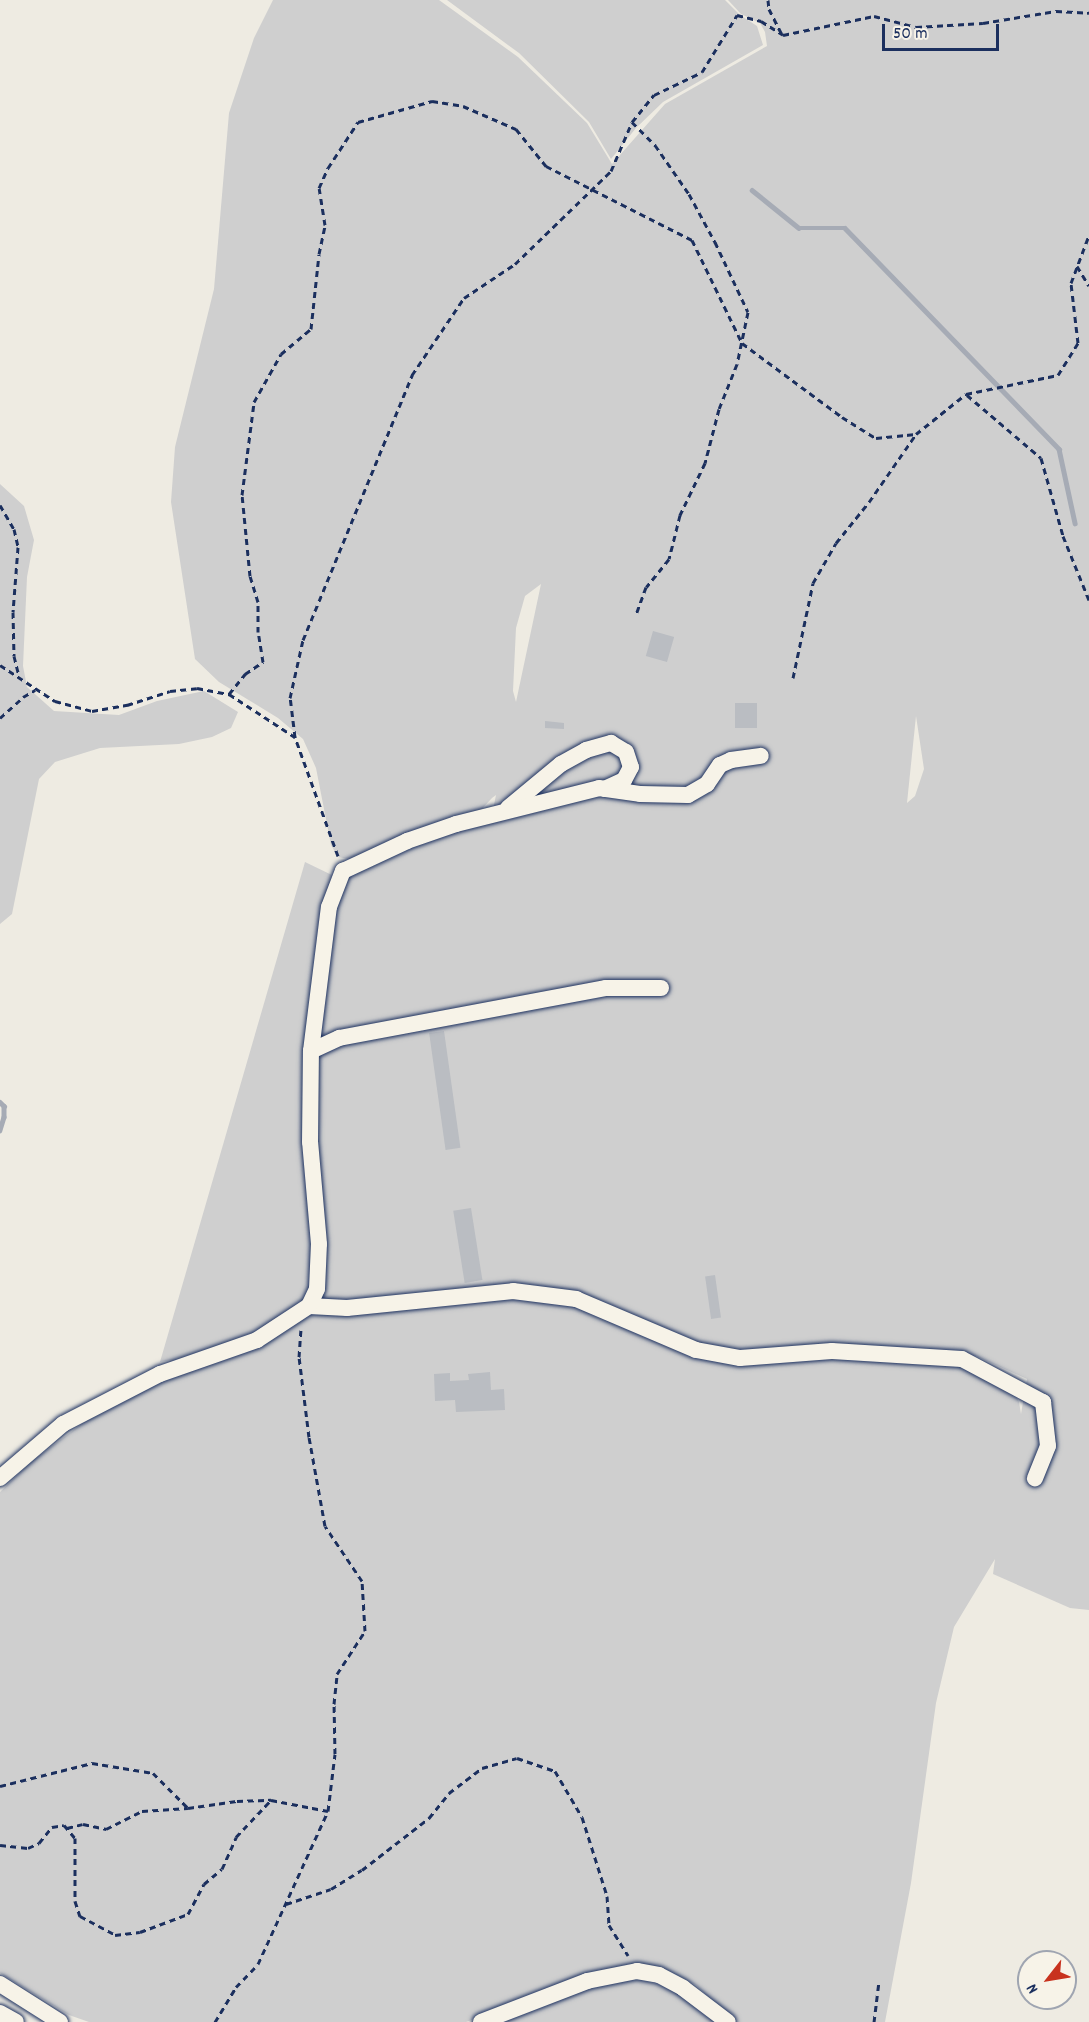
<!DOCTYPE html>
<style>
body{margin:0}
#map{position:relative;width:1089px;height:2022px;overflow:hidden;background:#eeebe2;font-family:Dekko,sans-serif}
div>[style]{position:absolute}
.green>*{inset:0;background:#cfcfcf}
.stream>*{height:4.5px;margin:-2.25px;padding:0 2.25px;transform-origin:2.25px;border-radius:2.25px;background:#a6abb5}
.building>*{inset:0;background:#babdc2;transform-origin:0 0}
.path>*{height:3px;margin-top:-1.5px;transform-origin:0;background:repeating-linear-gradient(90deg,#1b2f5e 0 6px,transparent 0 10.5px)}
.roads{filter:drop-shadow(0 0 2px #1b2f5e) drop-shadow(0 0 2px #1b2f5e)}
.minor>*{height:16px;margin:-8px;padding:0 8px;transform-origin:8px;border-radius:8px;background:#f7f3e8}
span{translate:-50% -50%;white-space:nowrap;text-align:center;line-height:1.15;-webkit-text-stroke:4.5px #f7f3e8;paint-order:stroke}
.north{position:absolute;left:1017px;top:1950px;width:60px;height:60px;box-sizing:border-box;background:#f7f3e8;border:2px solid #9fa5b1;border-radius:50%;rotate:239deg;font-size:16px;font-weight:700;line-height:24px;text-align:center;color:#1b2f5e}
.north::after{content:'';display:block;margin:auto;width:21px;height:27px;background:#c8321e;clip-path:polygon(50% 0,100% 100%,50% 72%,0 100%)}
.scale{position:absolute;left:882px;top:24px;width:117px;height:27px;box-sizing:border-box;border:3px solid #1b2f5e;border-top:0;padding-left:8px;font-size:18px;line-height:21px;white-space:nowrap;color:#1b2f5e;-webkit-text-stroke:4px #f7f3e8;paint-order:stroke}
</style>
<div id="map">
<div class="green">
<div style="clip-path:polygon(evenodd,273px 0,439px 0,518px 57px,587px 123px,612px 164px,665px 104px,767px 46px,765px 32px,760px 23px,741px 14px,728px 0,1089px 0,1089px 1610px,1070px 1608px,993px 1574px,995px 1559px,954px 1627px,936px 1703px,911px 1883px,885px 2022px,734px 2022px,696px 1985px,663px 1968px,511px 2006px,466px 2022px,89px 2022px,69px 2015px,0 1973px,0 1492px,31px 1462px,103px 1408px,157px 1374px,171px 1360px,160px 1362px,305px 862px,336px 877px,349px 859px,338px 857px,331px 845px,316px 768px,303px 739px,278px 718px,219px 682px,195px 659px,171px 502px,175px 447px,214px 289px,229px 113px,254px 38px,273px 0,541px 584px,516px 702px,513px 691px,516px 628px,525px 596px,541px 584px,273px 0,916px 716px,924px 769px,915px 796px,907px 803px,916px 716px,273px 0,496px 795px,491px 820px,478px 813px,492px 798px,496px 795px,273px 0,962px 1357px,976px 1356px,1027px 1379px,1021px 1414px,1019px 1402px,1008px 1379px,962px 1357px)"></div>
<div style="clip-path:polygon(447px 0,725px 0,740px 15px,757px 26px,763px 45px,663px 102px,636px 128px,611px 159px,589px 122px,519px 53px)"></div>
<div style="clip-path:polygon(0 484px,24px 506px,34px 540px,27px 577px,23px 666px,27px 687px,54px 711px,119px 715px,157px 701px,204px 691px,238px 712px,231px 728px,212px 737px,179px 744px,100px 748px,55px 762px,39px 779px,12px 914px,0 924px)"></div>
<div style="clip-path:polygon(642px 1980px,673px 1989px,715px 2022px,502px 2022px,606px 1982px)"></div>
</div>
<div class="stream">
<div style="left:752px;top:190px;width:60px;rotate:39deg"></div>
<div style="left:799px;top:228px;width:46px"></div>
<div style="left:845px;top:228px;width:308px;rotate:45.9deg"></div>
<div style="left:1059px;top:449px;width:76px;rotate:77.8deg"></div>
<div style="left:0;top:1102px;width:6px;rotate:45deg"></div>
<div style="left:4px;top:1106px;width:11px;rotate:90deg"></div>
<div style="left:4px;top:1117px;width:14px;rotate:107deg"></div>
</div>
<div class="building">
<div style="left:653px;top:631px;width:22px;height:26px;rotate:16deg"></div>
<div style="left:735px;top:703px;width:22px;height:25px"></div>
<div style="clip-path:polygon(545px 721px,564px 723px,564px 729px,545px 728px)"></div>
<div style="left:444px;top:1031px;width:118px;height:15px;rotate:82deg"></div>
<div style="left:471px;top:1208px;width:73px;height:18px;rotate:81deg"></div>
<div style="left:715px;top:1275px;width:43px;height:10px;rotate:82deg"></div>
<div style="clip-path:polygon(490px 1372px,491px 1390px,504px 1389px,505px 1410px,456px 1412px,455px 1400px,435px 1401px,434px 1374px,450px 1373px,450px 1381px,469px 1380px,468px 1374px)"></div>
</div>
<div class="path">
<div style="left:768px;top:0;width:9px;rotate:84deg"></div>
<div style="left:769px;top:9px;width:28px;rotate:63deg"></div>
<div style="left:632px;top:122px;width:33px;rotate:45deg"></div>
<div style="left:655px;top:145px;width:60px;rotate:55.2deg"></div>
<div style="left:689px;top:194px;width:55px;rotate:61.6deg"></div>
<div style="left:715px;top:242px;width:77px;rotate:64.8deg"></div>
<div style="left:748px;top:312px;width:53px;rotate:101.9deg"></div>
<div style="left:737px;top:364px;width:48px;rotate:111.8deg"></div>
<div style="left:719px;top:409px;width:56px;rotate:104.5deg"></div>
<div style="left:705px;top:463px;width:58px;rotate:115.7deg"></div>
<div style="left:680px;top:515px;width:45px;rotate:104deg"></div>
<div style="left:669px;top:559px;width:36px;rotate:129deg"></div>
<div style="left:646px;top:587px;width:30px;rotate:110deg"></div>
<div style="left:1077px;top:266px;width:23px;rotate:59deg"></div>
<div style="left:967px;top:395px;width:97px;rotate:40.4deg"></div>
<div style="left:1041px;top:458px;width:81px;rotate:74.2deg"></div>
<div style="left:1063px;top:536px;width:69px;rotate:67.9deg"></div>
<div style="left:0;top:505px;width:28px;rotate:60deg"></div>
<div style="left:14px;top:529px;width:18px;rotate:77deg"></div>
<div style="left:18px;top:547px;width:65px;rotate:94.4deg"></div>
<div style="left:13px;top:612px;width:44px;rotate:88.7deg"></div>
<div style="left:14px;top:656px;width:21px;rotate:76deg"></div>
<div style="left:0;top:665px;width:66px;rotate:33.2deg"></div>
<div style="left:55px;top:701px;width:38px;rotate:15deg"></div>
<div style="left:92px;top:711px;width:36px;rotate:-10deg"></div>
<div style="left:127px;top:705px;width:45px;rotate:-18deg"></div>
<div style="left:170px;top:691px;width:27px;rotate:-6deg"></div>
<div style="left:197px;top:688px;width:33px;rotate:11deg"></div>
<div style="left:229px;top:694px;width:79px;rotate:33.1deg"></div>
<div style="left:793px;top:678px;width:97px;rotate:-78.1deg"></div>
<div style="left:813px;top:583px;width:46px;rotate:-60.1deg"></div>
<div style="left:836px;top:543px;width:53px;rotate:-51.2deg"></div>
<div style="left:869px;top:502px;width:83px;rotate:-55.3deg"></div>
<div style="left:916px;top:434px;width:64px;rotate:-38.7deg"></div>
<div style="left:966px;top:394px;width:94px;rotate:-11.7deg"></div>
<div style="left:1058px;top:375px;width:38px;rotate:-58deg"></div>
<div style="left:1078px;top:343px;width:60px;rotate:-96.7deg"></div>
<div style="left:1071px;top:283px;width:51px;rotate:-69.4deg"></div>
<div style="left:229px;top:694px;width:26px;rotate:-51deg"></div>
<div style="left:245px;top:674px;width:22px;rotate:-34deg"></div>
<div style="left:263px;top:662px;width:30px;rotate:-99deg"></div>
<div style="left:258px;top:632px;width:30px;rotate:-90deg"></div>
<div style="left:258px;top:602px;width:27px;rotate:-107deg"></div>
<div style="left:250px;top:576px;width:81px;rotate:-95.6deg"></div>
<div style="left:242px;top:495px;width:94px;rotate:-82.6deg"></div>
<div style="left:254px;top:402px;width:55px;rotate:-60.6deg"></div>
<div style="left:281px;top:354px;width:39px;rotate:-40deg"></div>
<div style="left:311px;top:329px;width:75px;rotate:-83.9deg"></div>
<div style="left:319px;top:254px;width:30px;rotate:-78deg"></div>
<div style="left:325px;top:225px;width:37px;rotate:-99deg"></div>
<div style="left:319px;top:188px;width:22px;rotate:-66deg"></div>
<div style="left:328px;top:168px;width:55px;rotate:-56.9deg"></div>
<div style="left:358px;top:122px;width:77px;rotate:-15.8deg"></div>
<div style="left:432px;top:101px;width:31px;rotate:9deg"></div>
<div style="left:463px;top:106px;width:58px;rotate:23.5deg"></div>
<div style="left:516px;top:129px;width:48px;rotate:51deg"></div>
<div style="left:546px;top:166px;width:164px;rotate:26.9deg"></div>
<div style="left:692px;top:240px;width:114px;rotate:64.1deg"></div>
<div style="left:742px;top:343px;width:124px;rotate:36.5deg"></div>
<div style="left:842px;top:417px;width:40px;rotate:32deg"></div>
<div style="left:876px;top:438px;width:40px;rotate:-5.7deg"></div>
<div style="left:0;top:718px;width:31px;rotate:-42deg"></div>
<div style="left:23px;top:697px;width:14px;rotate:-30deg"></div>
<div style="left:338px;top:856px;width:127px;rotate:-109.9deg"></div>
<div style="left:295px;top:737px;width:39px;rotate:-97deg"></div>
<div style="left:290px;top:698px;width:59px;rotate:-77.4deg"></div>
<div style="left:303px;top:640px;width:287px;rotate:-67.6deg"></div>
<div style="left:412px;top:375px;width:93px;rotate:-56deg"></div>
<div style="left:464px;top:298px;width:61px;rotate:-33.7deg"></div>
<div style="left:515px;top:264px;width:134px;rotate:-44.1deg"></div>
<div style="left:611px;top:171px;width:53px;rotate:-66.8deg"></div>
<div style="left:632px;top:122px;width:35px;rotate:-51deg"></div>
<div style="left:654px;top:95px;width:53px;rotate:-25.6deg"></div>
<div style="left:702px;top:72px;width:67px;rotate:-58.4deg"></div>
<div style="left:737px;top:15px;width:25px;rotate:14deg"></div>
<div style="left:761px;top:21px;width:26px;rotate:32deg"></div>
<div style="left:783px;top:35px;width:93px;rotate:-11.8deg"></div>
<div style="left:874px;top:16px;width:43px;rotate:14.7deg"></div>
<div style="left:916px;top:27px;width:67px;rotate:-3.4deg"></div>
<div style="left:983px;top:23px;width:74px;rotate:-9.3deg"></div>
<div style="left:1056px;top:11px;width:33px;rotate:3deg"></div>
<div style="left:0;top:1786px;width:95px;rotate:-14deg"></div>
<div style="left:92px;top:1763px;width:62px;rotate:9.3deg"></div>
<div style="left:153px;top:1773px;width:49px;rotate:45deg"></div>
<div style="left:188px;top:1808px;width:49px;rotate:-8.1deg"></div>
<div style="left:237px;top:1801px;width:34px;rotate:-2deg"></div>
<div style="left:271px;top:1800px;width:58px;rotate:10.9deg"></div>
<div style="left:67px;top:1828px;width:16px;rotate:-14deg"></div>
<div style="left:83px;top:1824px;width:24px;rotate:12deg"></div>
<div style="left:106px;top:1829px;width:40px;rotate:-26.6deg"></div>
<div style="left:142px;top:1811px;width:46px;rotate:-3.7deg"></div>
<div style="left:0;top:1845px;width:28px;rotate:6deg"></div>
<div style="left:28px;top:1848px;width:12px;rotate:-24deg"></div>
<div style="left:39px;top:1843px;width:21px;rotate:-51deg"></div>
<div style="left:52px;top:1827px;width:12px;rotate:-9deg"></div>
<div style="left:64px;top:1825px;width:17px;rotate:50deg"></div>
<div style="left:75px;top:1838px;width:63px;rotate:90deg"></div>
<div style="left:75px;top:1901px;width:16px;rotate:72deg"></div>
<div style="left:80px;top:1916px;width:40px;rotate:28deg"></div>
<div style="left:115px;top:1935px;width:25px;rotate:-7deg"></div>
<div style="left:140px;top:1932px;width:51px;rotate:-20.6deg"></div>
<div style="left:188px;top:1914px;width:34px;rotate:-62deg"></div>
<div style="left:204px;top:1884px;width:23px;rotate:-40deg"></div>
<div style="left:222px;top:1869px;width:35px;rotate:-66deg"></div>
<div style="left:236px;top:1837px;width:51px;rotate:-46.6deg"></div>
<div style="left:286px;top:1904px;width:47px;rotate:-18.4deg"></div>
<div style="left:331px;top:1889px;width:36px;rotate:-32deg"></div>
<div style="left:362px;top:1870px;width:85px;rotate:-37.8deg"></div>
<div style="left:429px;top:1818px;width:32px;rotate:-51deg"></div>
<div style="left:449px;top:1793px;width:41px;rotate:-37.1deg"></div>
<div style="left:482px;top:1768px;width:36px;rotate:-16deg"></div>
<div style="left:517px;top:1758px;width:40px;rotate:18.9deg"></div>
<div style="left:555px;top:1771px;width:53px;rotate:59.6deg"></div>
<div style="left:582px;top:1817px;width:83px;rotate:72.4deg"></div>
<div style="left:607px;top:1896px;width:29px;rotate:86deg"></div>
<div style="left:609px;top:1925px;width:36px;rotate:58deg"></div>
<div style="left:215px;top:2022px;width:41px;rotate:-59deg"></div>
<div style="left:236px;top:1987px;width:32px;rotate:-46deg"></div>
<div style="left:258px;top:1964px;width:168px;rotate:-65.4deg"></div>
<div style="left:328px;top:1811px;width:57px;rotate:-83deg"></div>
<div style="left:335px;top:1754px;width:50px;rotate:-91.1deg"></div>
<div style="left:334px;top:1704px;width:30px;rotate:-84deg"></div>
<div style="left:337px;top:1674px;width:51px;rotate:-56.9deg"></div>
<div style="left:365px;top:1631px;width:50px;rotate:-93.4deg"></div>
<div style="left:362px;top:1581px;width:66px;rotate:-123.9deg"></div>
<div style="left:325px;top:1526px;width:90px;rotate:-100.2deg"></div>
<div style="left:309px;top:1437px;width:81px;rotate:-97.1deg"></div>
<div style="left:299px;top:1357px;width:27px;rotate:-86deg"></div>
<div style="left:874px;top:2022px;width:38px;rotate:-83deg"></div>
</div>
<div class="roads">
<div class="minor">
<div style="left:508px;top:808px;width:69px;rotate:-39.7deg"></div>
<div style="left:561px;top:764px;width:29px;rotate:-29deg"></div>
<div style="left:586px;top:750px;width:26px;rotate:-16deg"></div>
<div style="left:611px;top:743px;width:17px;rotate:31deg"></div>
<div style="left:626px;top:752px;width:16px;rotate:72deg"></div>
<div style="left:631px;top:767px;width:15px;rotate:118deg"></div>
<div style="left:624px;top:780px;width:21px;rotate:155deg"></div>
<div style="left:311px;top:1051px;width:31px;rotate:-25deg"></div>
<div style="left:339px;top:1038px;width:272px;rotate:-10.6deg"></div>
<div style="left:606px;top:988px;width:55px"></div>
<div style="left:309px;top:1306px;width:38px;rotate:3deg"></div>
<div style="left:347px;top:1308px;width:167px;rotate:-5.8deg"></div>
<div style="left:513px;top:1291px;width:64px;rotate:7.2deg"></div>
<div style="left:576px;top:1299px;width:130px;rotate:23deg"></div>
<div style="left:696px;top:1350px;width:45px;rotate:10.3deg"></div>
<div style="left:740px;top:1358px;width:92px;rotate:-4.4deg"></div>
<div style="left:832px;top:1351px;width:130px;rotate:3.5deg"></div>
<div style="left:962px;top:1359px;width:92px;rotate:28deg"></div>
<div style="left:1043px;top:1402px;width:44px;rotate:83.5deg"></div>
<div style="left:1048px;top:1446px;width:35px;rotate:112deg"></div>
<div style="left:0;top:1478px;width:83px;rotate:-40.6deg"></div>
<div style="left:63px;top:1424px;width:109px;rotate:-27.3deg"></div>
<div style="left:160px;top:1374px;width:103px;rotate:-19.3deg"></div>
<div style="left:257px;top:1340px;width:62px;rotate:-33.2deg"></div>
<div style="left:309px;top:1306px;width:19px;rotate:-65deg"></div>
<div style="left:317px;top:1289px;width:45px;rotate:-87.5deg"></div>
<div style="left:319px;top:1244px;width:102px;rotate:-95deg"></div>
<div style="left:310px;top:1142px;width:91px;rotate:-89.4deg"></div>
<div style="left:311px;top:1051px;width:145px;rotate:-82.9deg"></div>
<div style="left:329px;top:907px;width:39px;rotate:-69deg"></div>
<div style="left:343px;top:871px;width:71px;rotate:-25.1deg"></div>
<div style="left:407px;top:841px;width:52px;rotate:-19.1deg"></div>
<div style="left:456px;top:824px;width:147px;rotate:-14.1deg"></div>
<div style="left:599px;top:788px;width:41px;rotate:8.3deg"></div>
<div style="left:640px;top:794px;width:48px;rotate:1.2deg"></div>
<div style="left:688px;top:795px;width:22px;rotate:-30deg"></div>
<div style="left:707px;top:784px;width:23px;rotate:-56deg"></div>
<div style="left:720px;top:765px;width:12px;rotate:-24deg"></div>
<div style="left:731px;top:760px;width:30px;rotate:-8deg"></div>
<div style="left:0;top:1984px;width:71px;rotate:32.3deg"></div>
<div style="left:0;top:2013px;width:18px;rotate:29deg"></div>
<div style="left:481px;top:2022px;width:114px;rotate:-21.1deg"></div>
<div style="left:587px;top:1981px;width:51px;rotate:-11.3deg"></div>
<div style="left:637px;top:1971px;width:22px;rotate:10deg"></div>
<div style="left:659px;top:1975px;width:27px;rotate:28deg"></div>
<div style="left:683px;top:1988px;width:56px;rotate:37.1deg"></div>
</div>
</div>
<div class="north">N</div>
<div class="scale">50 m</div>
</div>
